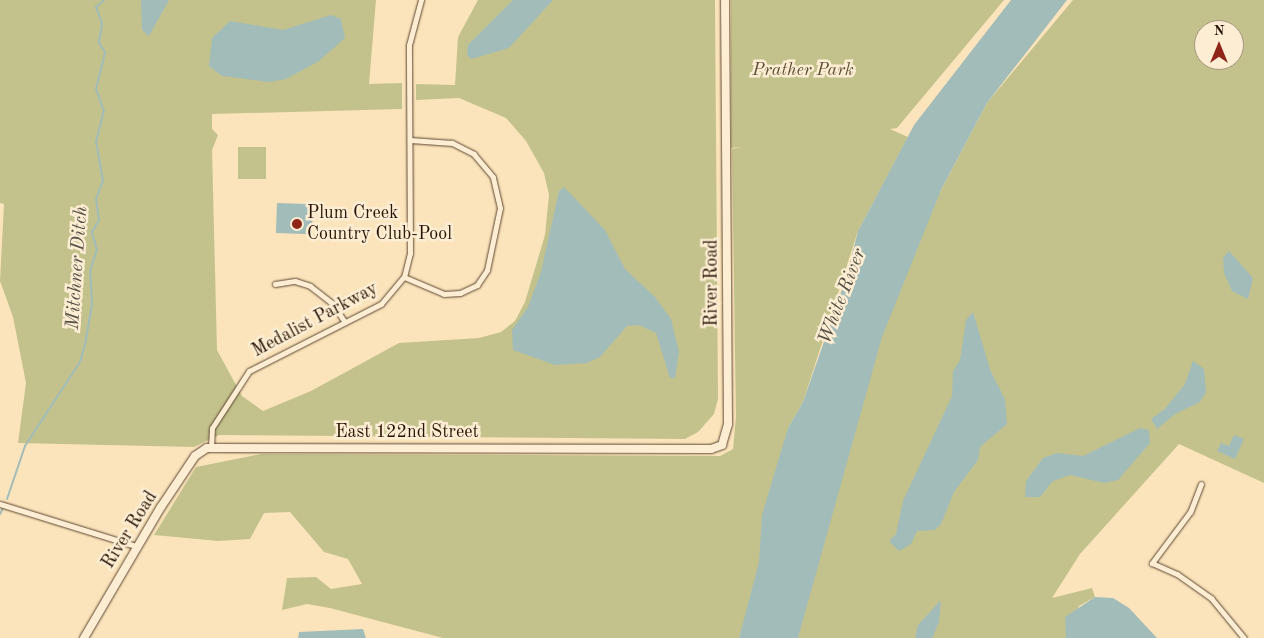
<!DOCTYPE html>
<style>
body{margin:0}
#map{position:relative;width:1264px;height:638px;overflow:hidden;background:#fbe4bb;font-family:"Old Standard TT",serif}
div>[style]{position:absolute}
.green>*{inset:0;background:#c3c28c;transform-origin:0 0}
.water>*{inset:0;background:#a2bcb9;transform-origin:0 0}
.stream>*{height:2px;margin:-1px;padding:0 1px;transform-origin:1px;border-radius:1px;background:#a2bcb9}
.roads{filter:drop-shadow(0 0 1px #5d4632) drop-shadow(0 0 1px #5d4632)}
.street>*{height:5px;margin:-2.5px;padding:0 2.5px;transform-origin:2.5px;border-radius:2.5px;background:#fcedd3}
.secondary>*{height:8px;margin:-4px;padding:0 4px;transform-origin:4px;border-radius:4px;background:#fcedd3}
.dots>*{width:14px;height:14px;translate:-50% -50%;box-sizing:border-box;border:2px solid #fcedd3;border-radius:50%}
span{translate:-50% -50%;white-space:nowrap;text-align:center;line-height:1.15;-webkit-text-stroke:5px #fcedd3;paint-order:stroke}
.park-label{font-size:18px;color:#5e5034;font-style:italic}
.poi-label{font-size:18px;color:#281204}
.left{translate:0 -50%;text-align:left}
.street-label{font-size:18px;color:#281204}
.water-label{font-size:19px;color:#534e43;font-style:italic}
.north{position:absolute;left:1194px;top:20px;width:50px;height:50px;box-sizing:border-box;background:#fcedd3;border:1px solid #a79580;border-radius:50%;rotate:0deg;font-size:14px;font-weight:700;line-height:20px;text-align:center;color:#281204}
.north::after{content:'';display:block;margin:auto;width:18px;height:22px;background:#8f2418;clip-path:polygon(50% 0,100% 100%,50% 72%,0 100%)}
</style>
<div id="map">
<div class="green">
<div style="clip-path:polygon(0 0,376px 0,369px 84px,402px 83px,402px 109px,212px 114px,212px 129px,218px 135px,212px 150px,217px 350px,242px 396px,263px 411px,311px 391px,399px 343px,479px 338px,501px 332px,515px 321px,525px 302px,545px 235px,549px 195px,544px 173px,526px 141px,506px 118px,459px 98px,416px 100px,416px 84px,455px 85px,458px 37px,478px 0,715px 0,718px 399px,714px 414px,698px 432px,685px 439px,219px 435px,194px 447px,18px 443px,26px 383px,13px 317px,0 281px,4px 204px,0 203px)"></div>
<div style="clip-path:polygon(731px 0,1004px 0,897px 128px,890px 129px,908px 137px,858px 231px,803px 402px,788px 428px,758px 575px,739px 638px,443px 638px,330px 608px,307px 604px,282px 610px,287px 578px,316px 577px,331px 589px,362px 584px,348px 559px,324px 552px,290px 512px,264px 513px,250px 539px,218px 541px,154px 535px,196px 467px,261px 454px,720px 456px,733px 449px,736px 417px,732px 149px,741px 147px,731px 148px)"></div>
<div style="clip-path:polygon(evenodd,1073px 0,1264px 0,1264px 483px,1179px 444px,1080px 554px,1052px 598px,1092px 588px,1095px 597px,1079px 606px,1066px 638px,798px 638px,826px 525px,884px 327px,930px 211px,987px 103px,1073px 0,1204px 30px,1234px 30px,1234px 60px,1204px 60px,1204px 30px)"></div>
<div style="left:238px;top:147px;width:28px;height:32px"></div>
</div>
<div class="water">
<div style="clip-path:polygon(141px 0,169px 0,149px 36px,142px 30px)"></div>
<div style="clip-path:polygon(513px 0,553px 0,509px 48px,471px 59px,467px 55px,468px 45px)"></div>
<div style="clip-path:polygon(1011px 0,1067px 0,987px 103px,941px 190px,882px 337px,798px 638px,739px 638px,759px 562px,762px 515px,788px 428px,803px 402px,846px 278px,858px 231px,914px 125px)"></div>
<div style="clip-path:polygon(331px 15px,341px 19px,345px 38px,319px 61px,286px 79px,269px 82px,222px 76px,209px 66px,212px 38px,230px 21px,283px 30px)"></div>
<div style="clip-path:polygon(564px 187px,605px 230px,625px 269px,655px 297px,671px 319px,679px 352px,675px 378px,670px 378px,656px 333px,639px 325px,627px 326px,600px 357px,587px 363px,555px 365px,513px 350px,512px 330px,528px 307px,541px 272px,559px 191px)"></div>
<div style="left:277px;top:203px;width:36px;height:30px;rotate:2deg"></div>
<div style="clip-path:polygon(1229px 251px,1253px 278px,1248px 299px,1232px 291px,1224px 273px,1223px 258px)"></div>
<div style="clip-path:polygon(973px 312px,991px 372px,1005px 399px,1007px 424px,980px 447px,978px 460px,954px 492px,941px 524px,935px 530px,917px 531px,911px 544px,899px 551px,889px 541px,896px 534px,903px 501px,952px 396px,953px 371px,960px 360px,966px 320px)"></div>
<div style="clip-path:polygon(1193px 361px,1204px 369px,1206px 392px,1200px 402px,1175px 414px,1157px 429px,1151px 419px,1165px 409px,1185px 384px)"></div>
<div style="clip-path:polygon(1140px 428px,1149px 430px,1150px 443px,1118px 480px,1104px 483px,1070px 475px,1053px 481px,1040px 497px,1025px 497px,1026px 481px,1043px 458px,1057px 453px,1083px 456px)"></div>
<div style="clip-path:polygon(1234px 435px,1244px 439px,1235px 459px,1217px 451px,1221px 443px,1229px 446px)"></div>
<div style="clip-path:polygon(1095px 597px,1113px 598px,1129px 608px,1157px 638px,1066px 638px,1065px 617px)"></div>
<div style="clip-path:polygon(941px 600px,939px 622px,932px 638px,915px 638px,918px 625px)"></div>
<div style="clip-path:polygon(363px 629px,366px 638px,298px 638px,299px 632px)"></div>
</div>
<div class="stream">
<div style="left:7px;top:499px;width:56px;rotate:-71.2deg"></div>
<div style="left:25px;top:446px;width:100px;rotate:-56.8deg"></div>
<div style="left:80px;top:362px;width:18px;rotate:-74deg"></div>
<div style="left:85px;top:345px;width:42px;rotate:-80.3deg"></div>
<div style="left:92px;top:304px;width:33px;rotate:-93deg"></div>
<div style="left:90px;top:271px;width:22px;rotate:-72deg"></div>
<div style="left:97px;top:250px;width:19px;rotate:-106deg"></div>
<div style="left:92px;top:232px;width:14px;rotate:-60deg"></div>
<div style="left:99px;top:220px;width:21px;rotate:-98deg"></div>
<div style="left:96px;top:199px;width:19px;rotate:-69deg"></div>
<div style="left:103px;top:181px;width:40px;rotate:-100deg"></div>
<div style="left:96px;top:142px;width:32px;rotate:-76deg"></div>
<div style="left:104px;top:111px;width:23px;rotate:-110deg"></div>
<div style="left:96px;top:89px;width:38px;rotate:-76deg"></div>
<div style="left:105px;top:52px;width:11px;rotate:-124deg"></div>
<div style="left:99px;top:43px;width:20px;rotate:-81deg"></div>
<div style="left:102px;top:23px;width:17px;rotate:-111deg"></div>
<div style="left:96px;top:7px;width:11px;rotate:-41deg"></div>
<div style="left:0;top:514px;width:7px;rotate:-63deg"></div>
</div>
<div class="roads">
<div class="street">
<div style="left:404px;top:277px;width:43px;rotate:23deg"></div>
<div style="left:444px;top:294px;width:16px;rotate:-4deg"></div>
<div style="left:460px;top:293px;width:19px;rotate:-25deg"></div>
<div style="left:477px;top:285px;width:18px;rotate:-56deg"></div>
<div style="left:487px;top:270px;width:63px;rotate:-78.2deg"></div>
<div style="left:500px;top:208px;width:32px;rotate:-103deg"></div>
<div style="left:493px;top:177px;width:30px;rotate:-130deg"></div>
<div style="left:474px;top:154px;width:25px;rotate:-153deg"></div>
<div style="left:452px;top:143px;width:42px;rotate:-175.9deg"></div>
<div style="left:275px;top:284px;width:20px;rotate:-9deg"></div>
<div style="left:295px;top:281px;width:16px;rotate:18deg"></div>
<div style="left:310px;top:286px;width:28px;rotate:38deg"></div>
<div style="left:332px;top:303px;width:23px;rotate:56deg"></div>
<div style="left:211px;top:447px;width:19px;rotate:-87deg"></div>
<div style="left:212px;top:428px;width:68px;rotate:-57deg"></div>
<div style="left:249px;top:371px;width:148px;rotate:-26.9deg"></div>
<div style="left:381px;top:304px;width:35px;rotate:-50deg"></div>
<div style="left:404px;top:277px;width:25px;rotate:-76deg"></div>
<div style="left:410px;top:253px;width:208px;rotate:-90.3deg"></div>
<div style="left:409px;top:45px;width:47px;rotate:-75.1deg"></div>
<div style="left:1201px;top:484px;width:30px;rotate:111deg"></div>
<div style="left:1190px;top:512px;width:64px;rotate:126.7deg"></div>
<div style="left:1152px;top:563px;width:27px;rotate:24deg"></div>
<div style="left:1177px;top:574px;width:42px;rotate:35.2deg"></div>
<div style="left:1211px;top:598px;width:52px;rotate:50.5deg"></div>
<div style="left:0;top:504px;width:142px;rotate:17.2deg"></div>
</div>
<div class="secondary">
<div style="left:84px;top:638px;width:152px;rotate:-59.6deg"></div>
<div style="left:161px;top:507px;width:61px;rotate:-56.3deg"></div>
<div style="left:195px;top:456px;width:14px;rotate:-34deg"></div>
<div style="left:207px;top:448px;width:504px;rotate:0.11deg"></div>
<div style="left:711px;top:449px;width:12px;rotate:-20deg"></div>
<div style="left:722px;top:445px;width:22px;rotate:-74deg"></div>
<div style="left:728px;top:424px;width:424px;rotate:-90.4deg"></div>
</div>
</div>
<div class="dots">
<div style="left:297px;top:224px;background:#8f2418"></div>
</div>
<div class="park-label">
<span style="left:803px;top:70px">Prather Park</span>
</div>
<div class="poi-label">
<span class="left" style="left:307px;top:224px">Plum Creek<br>Country Club-Pool</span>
</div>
<div class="street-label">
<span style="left:712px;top:283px;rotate:-90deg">River Road</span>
<span style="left:315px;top:320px;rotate:-28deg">Medalist Parkway</span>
<span style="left:407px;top:432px">East 122nd Street</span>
<span style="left:130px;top:530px;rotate:-58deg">River Road</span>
</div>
<div class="water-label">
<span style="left:78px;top:268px;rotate:-86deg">Mitchner Ditch</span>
<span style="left:843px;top:297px;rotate:-69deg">White River</span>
</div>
<div class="north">N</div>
</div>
